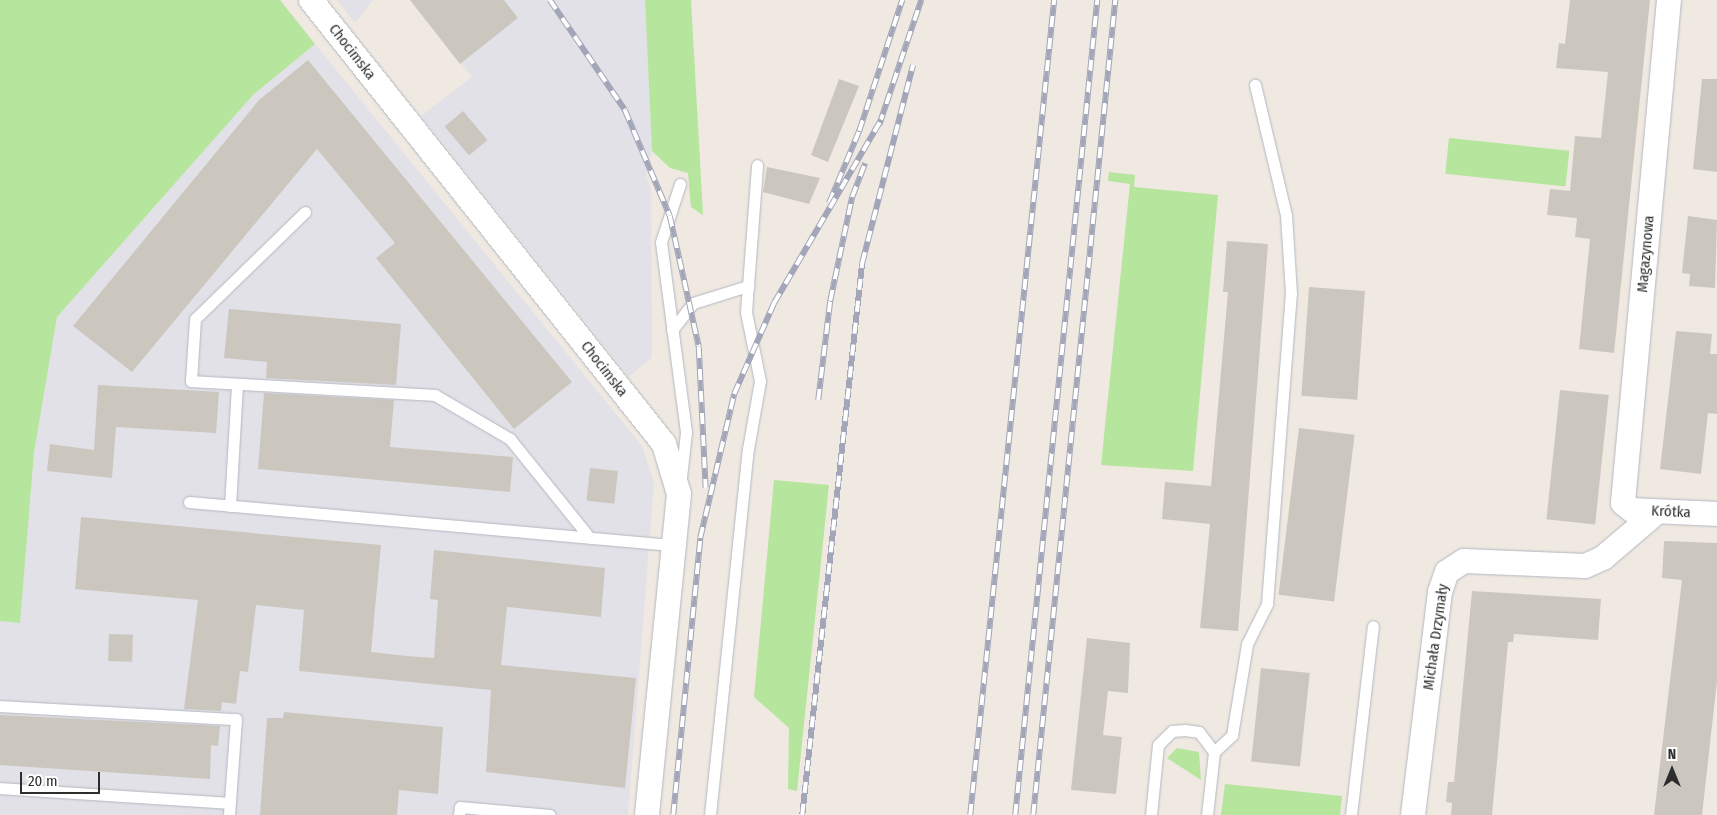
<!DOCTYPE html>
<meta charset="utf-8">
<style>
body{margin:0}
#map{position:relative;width:1717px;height:815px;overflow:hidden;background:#efe9e1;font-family:"Fira Sans Condensed",sans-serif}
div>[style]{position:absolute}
.industrial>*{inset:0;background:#e3e1e8}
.green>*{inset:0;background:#b6e59e;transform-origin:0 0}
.building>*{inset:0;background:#cbc7bf;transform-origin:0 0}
.roads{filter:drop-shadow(0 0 1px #b4b7c1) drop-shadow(0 0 1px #b4b7c1)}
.service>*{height:11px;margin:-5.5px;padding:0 5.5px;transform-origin:5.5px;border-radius:5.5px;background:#fff}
.minor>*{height:24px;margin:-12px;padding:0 12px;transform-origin:12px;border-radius:12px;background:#fff}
.rail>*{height:5.5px;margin-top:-2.75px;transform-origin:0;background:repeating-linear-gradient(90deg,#fff 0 11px,#a3a6b8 0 22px);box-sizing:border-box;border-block:1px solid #a3a6b8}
span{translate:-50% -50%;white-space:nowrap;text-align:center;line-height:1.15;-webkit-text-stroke:4px #fff;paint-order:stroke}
.street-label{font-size:15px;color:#2e2e2e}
.north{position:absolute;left:1647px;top:745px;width:50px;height:50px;-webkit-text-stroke:4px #fff;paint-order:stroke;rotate:0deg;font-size:14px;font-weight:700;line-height:20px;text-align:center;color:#2e2e2e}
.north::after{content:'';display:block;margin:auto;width:18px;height:22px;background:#2e2e2e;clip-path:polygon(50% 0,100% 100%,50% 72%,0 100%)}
.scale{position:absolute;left:20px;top:772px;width:80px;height:22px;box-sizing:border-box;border:2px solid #2e2e2e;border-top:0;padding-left:6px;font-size:15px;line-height:18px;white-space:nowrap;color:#2e2e2e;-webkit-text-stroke:4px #fff;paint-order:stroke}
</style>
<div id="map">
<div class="industrial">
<div style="clip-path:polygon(337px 0,373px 0,355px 23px)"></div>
<div style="clip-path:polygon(410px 0,645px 0,652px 151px,646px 175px,651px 191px,652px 357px,629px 377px,421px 116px,472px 77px)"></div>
<div style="clip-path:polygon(315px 44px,642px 446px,654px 483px,628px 815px,0 815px,0 621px,19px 623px,34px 453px,57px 317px,253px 95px)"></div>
</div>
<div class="green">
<div style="clip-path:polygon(0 0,280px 0,315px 44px,253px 95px,57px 317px,34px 453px,20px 623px,0 621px)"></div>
<div style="clip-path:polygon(645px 0,691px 0,703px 215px,691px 207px,688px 173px,670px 168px,652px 151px)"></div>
<div style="left:1449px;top:138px;width:121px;height:36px;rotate:6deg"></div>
<div style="clip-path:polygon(1109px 172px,1135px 175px,1134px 187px,1218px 195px,1193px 471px,1101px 465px,1130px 184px,1108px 181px)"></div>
<div style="clip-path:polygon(774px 480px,829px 485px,797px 791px,788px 789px,789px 728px,754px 697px)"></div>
<div style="clip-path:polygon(1177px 748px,1199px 752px,1201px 780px,1167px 758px)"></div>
<div style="clip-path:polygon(1225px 784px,1342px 796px,1340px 815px,1221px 815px)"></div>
</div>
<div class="building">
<div style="clip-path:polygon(410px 0,504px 0,518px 18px,460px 64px)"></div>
<div style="clip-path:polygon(1570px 0,1650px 0,1614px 353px,1579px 349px,1590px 239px,1575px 237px,1577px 218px,1547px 215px,1550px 189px,1570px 191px,1575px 136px,1601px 138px,1608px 72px,1556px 68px,1559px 43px,1565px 44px)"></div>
<div style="clip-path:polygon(308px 60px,572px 382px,514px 429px,376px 258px,395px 243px,317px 149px,132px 372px,73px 326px,259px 100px)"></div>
<div style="clip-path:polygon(839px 79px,859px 86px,828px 162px,811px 155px)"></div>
<div style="clip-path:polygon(1702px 79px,1717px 79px,1717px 172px,1693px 169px)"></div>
<div style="left:463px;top:111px;width:38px;height:24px;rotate:50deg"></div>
<div style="clip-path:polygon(767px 167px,820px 178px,809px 204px,763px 192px)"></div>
<div style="clip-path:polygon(1688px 216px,1717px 220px,1715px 288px,1689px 286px,1690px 274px,1682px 273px)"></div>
<div style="clip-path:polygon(1227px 241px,1268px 244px,1238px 631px,1200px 628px,1210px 524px,1162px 519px,1165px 482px,1211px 486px,1228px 292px,1223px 292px)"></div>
<div style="left:1309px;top:287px;width:56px;height:109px;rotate:4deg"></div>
<div style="clip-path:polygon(229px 309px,401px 324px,396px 385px,266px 378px,267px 362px,224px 358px)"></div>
<div style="clip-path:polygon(1676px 331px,1712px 334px,1710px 354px,1717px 354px,1717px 414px,1708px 413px,1701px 474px,1660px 469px)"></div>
<div style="clip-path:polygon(98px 385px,219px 392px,216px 433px,116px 427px,112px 478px,47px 471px,50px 444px,94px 450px)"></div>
<div style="left:1560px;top:390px;width:49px;height:130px;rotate:6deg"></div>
<div style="clip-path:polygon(264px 393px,394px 400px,390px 447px,513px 457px,510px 492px,258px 469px)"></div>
<div style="left:1299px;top:428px;width:56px;height:168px;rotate:7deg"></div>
<div style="left:590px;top:468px;width:28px;height:33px;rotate:6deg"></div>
<div style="clip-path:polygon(81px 517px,381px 545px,371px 652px,407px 656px,434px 658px,438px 600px,430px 599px,434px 550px,605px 568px,601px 617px,507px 607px,501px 665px,636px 678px,625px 788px,486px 772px,491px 690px,299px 671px,304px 610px,256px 605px,248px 672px,240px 671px,236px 704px,222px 702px,221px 711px,184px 709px,198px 600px,75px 589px)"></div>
<div style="clip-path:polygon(1664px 541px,1717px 543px,1717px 681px,1702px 815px,1654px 815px,1682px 580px,1662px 578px)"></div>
<div style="clip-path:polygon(1472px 591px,1601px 599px,1598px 640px,1514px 634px,1513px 642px,1508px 642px,1492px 815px,1451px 815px,1452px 803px,1446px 802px,1448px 782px,1454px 782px)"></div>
<div style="left:109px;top:634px;width:24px;height:27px;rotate:2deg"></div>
<div style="clip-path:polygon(1087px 638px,1130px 643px,1128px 693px,1108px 691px,1103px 735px,1122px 737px,1116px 794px,1071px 790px)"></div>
<div style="left:1261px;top:668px;width:49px;height:94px;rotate:6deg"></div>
<div style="clip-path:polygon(284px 712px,443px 727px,438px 794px,399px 790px,397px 815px,260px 815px,267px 718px,283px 718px)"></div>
<div style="clip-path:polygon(0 715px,220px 726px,218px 746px,211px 745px,210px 779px,0 765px)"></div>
</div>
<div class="roads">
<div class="service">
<div style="left:680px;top:184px;width:61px;rotate:108.1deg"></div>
<div style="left:661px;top:242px;width:192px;rotate:82.5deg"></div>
<div style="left:686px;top:432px;width:45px;rotate:96.3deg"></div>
<div style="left:305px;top:212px;width:153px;rotate:135.8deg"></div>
<div style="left:195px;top:319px;width:62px;rotate:93.7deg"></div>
<div style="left:191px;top:381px;width:244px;rotate:3.3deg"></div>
<div style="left:435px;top:395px;width:87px;rotate:30.4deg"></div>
<div style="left:510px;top:439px;width:127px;rotate:51.1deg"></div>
<div style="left:672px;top:330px;width:34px;rotate:-52deg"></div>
<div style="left:693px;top:303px;width:58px;rotate:-17.2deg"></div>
<div style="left:748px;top:286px;width:121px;rotate:-85.7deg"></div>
<div style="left:189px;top:502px;width:487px;rotate:5.1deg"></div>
<div style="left:230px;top:506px;width:122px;rotate:-86.7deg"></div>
<div style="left:0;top:706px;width:236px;rotate:3.2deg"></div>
<div style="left:236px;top:719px;width:96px;rotate:94.2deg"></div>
<div style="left:1214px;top:752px;width:25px;rotate:-43deg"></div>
<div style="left:1232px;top:735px;width:92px;rotate:-80.6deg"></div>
<div style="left:1247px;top:644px;width:45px;rotate:-63.4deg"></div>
<div style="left:1267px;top:604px;width:311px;rotate:-85.6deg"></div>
<div style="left:1291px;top:294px;width:79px;rotate:-93.6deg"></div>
<div style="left:1286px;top:215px;width:134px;rotate:-103.4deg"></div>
<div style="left:0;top:788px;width:230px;rotate:3.7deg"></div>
<div style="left:459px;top:815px;width:8px;rotate:-83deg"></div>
<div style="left:460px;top:807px;width:90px;rotate:5.1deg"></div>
<div style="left:710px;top:815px;width:368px;rotate:-84.1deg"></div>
<div style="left:748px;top:449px;width:69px;rotate:-80deg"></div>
<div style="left:760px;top:381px;width:70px;rotate:-101.5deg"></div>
<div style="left:746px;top:312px;width:26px;rotate:-86deg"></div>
<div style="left:1151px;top:815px;width:70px;rotate:-84.3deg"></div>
<div style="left:1158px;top:745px;width:20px;rotate:-45deg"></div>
<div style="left:1172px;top:731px;width:13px;rotate:-4deg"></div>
<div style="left:1185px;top:730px;width:14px;rotate:8deg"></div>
<div style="left:1199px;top:732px;width:25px;rotate:53deg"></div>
<div style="left:1214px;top:752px;width:63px;rotate:96.3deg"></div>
<div style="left:1351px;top:815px;width:190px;rotate:-83.4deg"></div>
</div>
<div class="minor">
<div style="left:311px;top:0;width:567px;rotate:51.51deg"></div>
<div style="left:664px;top:444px;width:52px;rotate:73.3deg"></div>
<div style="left:679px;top:494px;width:323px;rotate:95.7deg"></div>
<div style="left:1669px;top:0;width:505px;rotate:95.23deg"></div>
<div style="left:1623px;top:503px;width:11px;rotate:38deg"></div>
<div style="left:1632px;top:510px;width:85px;rotate:2.7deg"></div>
<div style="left:1413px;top:815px;width:225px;rotate:-83.1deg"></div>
<div style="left:1440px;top:592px;width:21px;rotate:-71deg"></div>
<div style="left:1447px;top:572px;width:20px;rotate:-33deg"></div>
<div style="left:1464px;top:561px;width:121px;rotate:2.4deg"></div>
<div style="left:1585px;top:566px;width:20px;rotate:-24deg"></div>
<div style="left:1603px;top:558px;width:71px;rotate:-40.4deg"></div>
</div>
</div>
<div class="rail">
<div style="left:550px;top:0;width:133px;rotate:55.7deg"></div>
<div style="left:625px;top:110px;width:115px;rotate:67deg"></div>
<div style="left:670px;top:216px;width:134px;rotate:77.5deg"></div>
<div style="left:699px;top:347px;width:141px;rotate:87.2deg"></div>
<div style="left:879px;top:125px;width:132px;rotate:-71.4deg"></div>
<div style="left:829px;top:203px;width:78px;rotate:-67.4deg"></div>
<div style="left:859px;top:131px;width:138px;rotate:-71.8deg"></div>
<div style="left:818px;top:400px;width:100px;rotate:-83.1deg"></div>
<div style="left:830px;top:301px;width:106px;rotate:-78.1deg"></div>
<div style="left:852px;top:197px;width:36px;rotate:-69deg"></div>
<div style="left:673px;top:815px;width:278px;rotate:-84.4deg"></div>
<div style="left:700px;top:538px;width:148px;rotate:-76.7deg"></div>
<div style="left:734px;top:394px;width:99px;rotate:-66.3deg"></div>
<div style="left:774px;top:303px;width:212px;rotate:-59.7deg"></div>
<div style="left:802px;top:815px;width:555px;rotate:-83.8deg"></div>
<div style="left:862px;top:263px;width:204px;rotate:-75.6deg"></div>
<div style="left:970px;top:815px;width:819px;rotate:-84.12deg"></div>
<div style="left:1015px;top:815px;width:819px;rotate:-84.25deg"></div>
<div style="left:1033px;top:815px;width:819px;rotate:-84.25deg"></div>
</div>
<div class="street-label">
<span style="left:352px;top:52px;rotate:52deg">Chocimska</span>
<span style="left:1646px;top:254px;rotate:-85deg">Magazynowa</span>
<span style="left:604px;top:369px;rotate:52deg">Chocimska</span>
<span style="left:1671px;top:512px;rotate:3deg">Krótka</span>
<span style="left:1436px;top:637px;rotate:-82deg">Michała Drzymały</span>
</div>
<div class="north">N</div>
<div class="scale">20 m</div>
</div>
